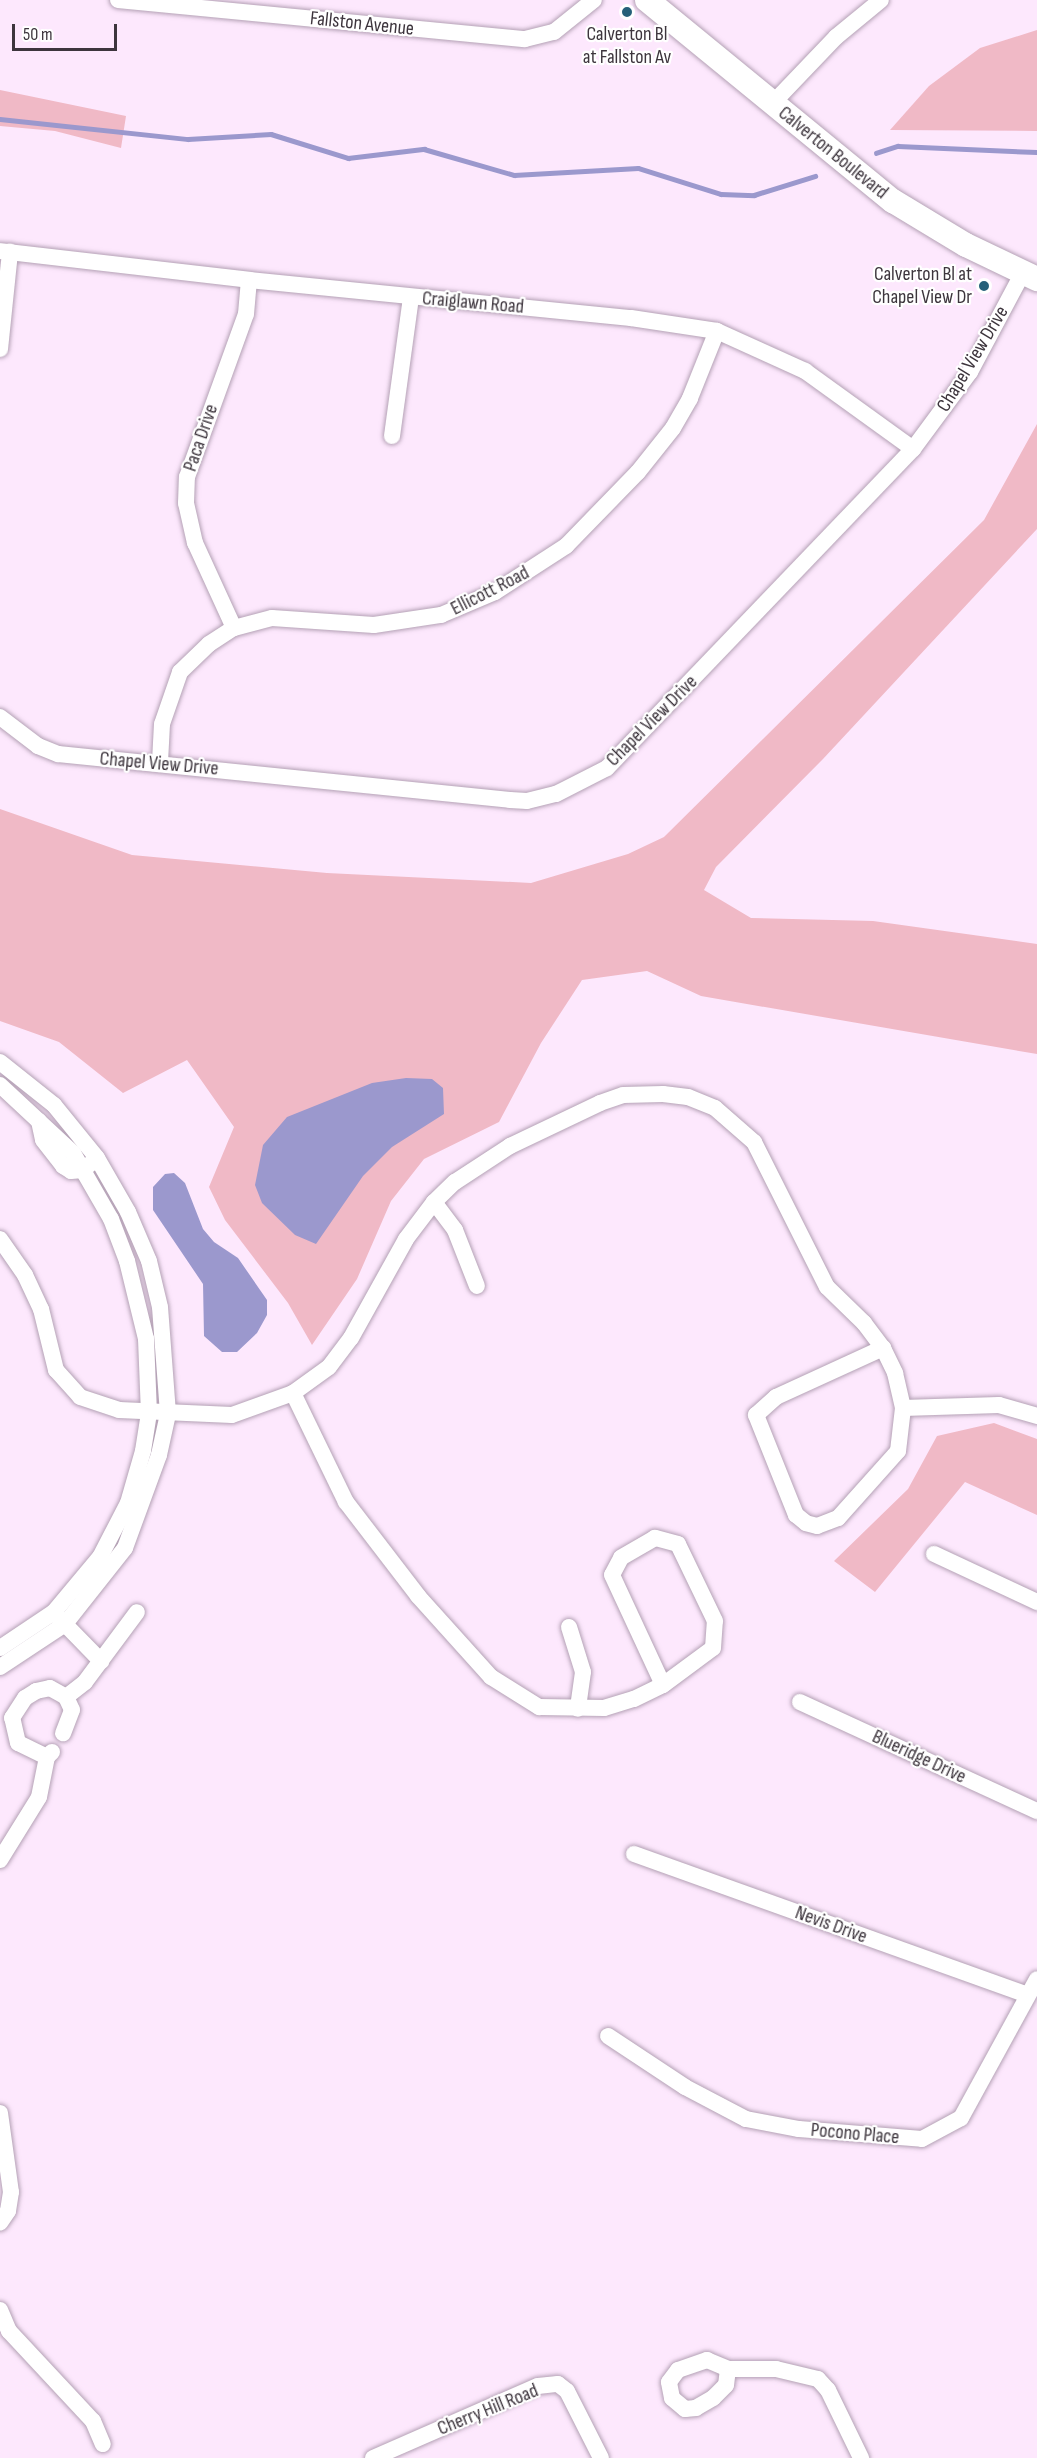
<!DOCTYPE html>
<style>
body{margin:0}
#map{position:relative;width:1037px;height:2458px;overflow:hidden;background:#fde8fd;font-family:"Sofia Sans Condensed",sans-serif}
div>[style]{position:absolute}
.green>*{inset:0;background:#f0b9c6}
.water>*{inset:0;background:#9b98cd}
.stream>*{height:4.5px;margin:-2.25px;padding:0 2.25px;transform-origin:2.25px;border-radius:2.25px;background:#9b98cd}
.roads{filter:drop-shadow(0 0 2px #b4a1b5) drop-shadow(0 0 2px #b4a1b5)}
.street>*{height:16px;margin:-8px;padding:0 8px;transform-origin:8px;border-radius:8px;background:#fff}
.secondary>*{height:24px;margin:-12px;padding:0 12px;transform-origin:12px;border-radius:12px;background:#fff}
.dots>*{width:16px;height:16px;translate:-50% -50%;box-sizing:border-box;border:3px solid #fff;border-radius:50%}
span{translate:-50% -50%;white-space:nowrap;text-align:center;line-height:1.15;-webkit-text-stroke:4.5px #fff;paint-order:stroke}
.street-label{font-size:20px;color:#3d353d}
.poi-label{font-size:20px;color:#3d353d}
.right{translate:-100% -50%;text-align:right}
.scale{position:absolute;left:12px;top:24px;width:105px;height:27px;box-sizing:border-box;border:3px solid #3d353d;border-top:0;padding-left:8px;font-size:18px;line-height:21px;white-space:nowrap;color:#3d353d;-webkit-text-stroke:4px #fff;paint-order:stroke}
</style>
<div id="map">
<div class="green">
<div style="clip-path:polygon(1037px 30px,1037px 131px,890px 130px,929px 86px,980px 48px)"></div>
<div style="clip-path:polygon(0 90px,126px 116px,121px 148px,55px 131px,0 126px)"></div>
<div style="clip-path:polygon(1037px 424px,1037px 529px,823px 759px,716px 867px,704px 890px,751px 918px,873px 921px,1037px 944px,1037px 1054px,701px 996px,647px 971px,582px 980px,541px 1043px,499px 1122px,424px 1159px,391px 1201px,357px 1279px,312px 1345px,288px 1303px,225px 1220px,209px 1187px,234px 1127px,187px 1060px,123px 1093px,59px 1042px,0 1021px,0 809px,132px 855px,327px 873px,531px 883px,628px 854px,664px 837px,984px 520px)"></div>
<div style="clip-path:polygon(994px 1423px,1037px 1439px,1037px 1515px,965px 1482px,875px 1592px,834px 1561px,908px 1489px,937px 1436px)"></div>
</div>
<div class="water">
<div style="clip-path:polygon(406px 1078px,432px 1079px,443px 1088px,444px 1114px,392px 1147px,363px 1176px,316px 1244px,295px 1235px,262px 1203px,255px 1185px,263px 1145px,287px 1117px,372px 1083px)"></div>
<div style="clip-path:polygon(174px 1173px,185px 1183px,203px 1229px,214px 1242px,238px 1258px,267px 1300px,267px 1315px,257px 1333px,237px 1352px,222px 1352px,204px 1336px,203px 1284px,153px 1210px,153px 1187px,165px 1174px)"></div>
</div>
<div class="stream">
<div style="left:0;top:119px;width:189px;rotate:6.1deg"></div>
<div style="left:188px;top:139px;width:83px;rotate:-3.4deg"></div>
<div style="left:271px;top:134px;width:81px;rotate:17.3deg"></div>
<div style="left:348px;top:158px;width:77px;rotate:-6.8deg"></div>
<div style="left:424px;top:149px;width:94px;rotate:16.1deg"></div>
<div style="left:514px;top:175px;width:124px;rotate:-3.2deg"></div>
<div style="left:638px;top:168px;width:87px;rotate:17.4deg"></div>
<div style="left:721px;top:194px;width:33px;rotate:2deg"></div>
<div style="left:754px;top:195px;width:64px;rotate:-17.3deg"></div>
<div style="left:876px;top:153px;width:23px;rotate:-18deg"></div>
<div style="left:898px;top:146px;width:139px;rotate:2.5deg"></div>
</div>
<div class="roads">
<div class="street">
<div style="left:118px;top:0;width:409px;rotate:5.5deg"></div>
<div style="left:525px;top:39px;width:30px;rotate:-14deg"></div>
<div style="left:554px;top:32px;width:51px;rotate:-38.7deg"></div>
<div style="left:772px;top:104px;width:93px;rotate:-46.3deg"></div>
<div style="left:836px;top:37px;width:58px;rotate:-39.4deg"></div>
<div style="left:0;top:251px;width:251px;rotate:6.6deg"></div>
<div style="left:249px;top:280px;width:384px;rotate:5.7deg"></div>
<div style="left:631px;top:318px;width:87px;rotate:8.6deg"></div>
<div style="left:717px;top:331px;width:97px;rotate:24.4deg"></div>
<div style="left:805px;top:371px;width:133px;rotate:35.8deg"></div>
<div style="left:0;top:349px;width:98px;rotate:-84.1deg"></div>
<div style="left:392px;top:436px;width:140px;rotate:-82.2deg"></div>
<div style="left:234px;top:628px;width:94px;rotate:-114.6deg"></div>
<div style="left:195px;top:543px;width:41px;rotate:-102.7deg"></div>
<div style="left:186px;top:503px;width:26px;rotate:-88deg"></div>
<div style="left:187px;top:477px;width:173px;rotate:-70.1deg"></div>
<div style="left:246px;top:314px;width:34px;rotate:-85deg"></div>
<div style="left:0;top:717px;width:48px;rotate:37.3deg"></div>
<div style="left:38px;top:746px;width:22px;rotate:22deg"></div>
<div style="left:58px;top:754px;width:454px;rotate:5.8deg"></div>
<div style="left:510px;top:800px;width:17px;rotate:3deg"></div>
<div style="left:527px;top:801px;width:30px;rotate:-14deg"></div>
<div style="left:556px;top:794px;width:57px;rotate:-27deg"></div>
<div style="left:607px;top:768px;width:442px;rotate:-46.2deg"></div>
<div style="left:913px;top:449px;width:96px;rotate:-53.5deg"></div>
<div style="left:970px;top:372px;width:111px;rotate:-62deg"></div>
<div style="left:160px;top:762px;width:38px;rotate:-87deg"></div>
<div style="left:162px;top:724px;width:55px;rotate:-70.9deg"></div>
<div style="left:180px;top:672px;width:40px;rotate:-44deg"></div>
<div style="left:209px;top:644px;width:30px;rotate:-33deg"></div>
<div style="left:234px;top:628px;width:39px;rotate:-15deg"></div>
<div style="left:272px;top:618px;width:102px;rotate:3.9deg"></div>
<div style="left:374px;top:625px;width:68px;rotate:-8.5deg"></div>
<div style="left:441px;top:615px;width:59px;rotate:-23.1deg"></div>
<div style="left:495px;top:592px;width:85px;rotate:-32.9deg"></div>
<div style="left:566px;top:546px;width:103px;rotate:-45.8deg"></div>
<div style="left:638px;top:472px;width:56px;rotate:-51.5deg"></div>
<div style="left:673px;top:428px;width:34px;rotate:-60deg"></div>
<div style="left:690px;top:398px;width:72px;rotate:-68.1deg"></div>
<div style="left:0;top:1062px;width:69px;rotate:38.5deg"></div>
<div style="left:54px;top:1105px;width:68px;rotate:50.9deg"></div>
<div style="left:97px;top:1158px;width:62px;rotate:60.1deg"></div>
<div style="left:128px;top:1212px;width:53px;rotate:66.8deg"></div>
<div style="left:149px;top:1261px;width:47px;rotate:76.6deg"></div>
<div style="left:160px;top:1307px;width:107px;rotate:85.7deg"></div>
<div style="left:168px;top:1414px;width:42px;rotate:102.4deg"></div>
<div style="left:159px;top:1455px;width:99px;rotate:110.1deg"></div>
<div style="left:125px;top:1548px;width:97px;rotate:128.3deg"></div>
<div style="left:65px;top:1624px;width:78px;rotate:146.5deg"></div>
<div style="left:0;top:1085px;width:100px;rotate:43deg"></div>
<div style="left:73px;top:1153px;width:76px;rotate:60.1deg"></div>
<div style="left:111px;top:1219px;width:45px;rotate:69.1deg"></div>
<div style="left:127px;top:1261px;width:80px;rotate:76.3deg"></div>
<div style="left:146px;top:1339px;width:74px;rotate:87.7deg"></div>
<div style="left:149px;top:1413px;width:38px;rotate:99deg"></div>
<div style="left:143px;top:1451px;width:54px;rotate:106.1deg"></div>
<div style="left:128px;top:1503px;width:61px;rotate:117.4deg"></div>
<div style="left:100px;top:1557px;width:72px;rotate:129.9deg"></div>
<div style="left:54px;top:1612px;width:65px;rotate:146.3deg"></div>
<div style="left:39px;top:1121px;width:19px;rotate:78deg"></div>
<div style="left:43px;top:1140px;width:33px;rotate:52deg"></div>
<div style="left:63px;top:1166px;width:9px;rotate:32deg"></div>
<div style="left:71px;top:1171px;width:12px;rotate:-5deg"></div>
<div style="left:83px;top:1170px;width:9px;rotate:-41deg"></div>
<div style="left:434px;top:1202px;width:35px;rotate:53deg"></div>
<div style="left:455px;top:1230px;width:60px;rotate:68.6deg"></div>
<div style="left:0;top:1239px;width:44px;rotate:55.2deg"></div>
<div style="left:25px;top:1275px;width:38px;rotate:65deg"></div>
<div style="left:41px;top:1309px;width:63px;rotate:76.2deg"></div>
<div style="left:56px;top:1370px;width:36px;rotate:48deg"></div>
<div style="left:80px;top:1397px;width:41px;rotate:18.4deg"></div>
<div style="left:119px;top:1410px;width:113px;rotate:2.5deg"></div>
<div style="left:232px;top:1415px;width:65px;rotate:-19.8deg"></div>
<div style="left:293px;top:1393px;width:44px;rotate:-35.8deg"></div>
<div style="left:329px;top:1367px;width:36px;rotate:-53deg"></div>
<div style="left:351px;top:1338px;width:113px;rotate:-60.9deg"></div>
<div style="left:406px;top:1239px;width:46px;rotate:-52.9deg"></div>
<div style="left:434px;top:1202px;width:29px;rotate:-44deg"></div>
<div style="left:455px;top:1182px;width:66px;rotate:-33.2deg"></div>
<div style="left:510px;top:1146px;width:100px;rotate:-25.5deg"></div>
<div style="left:600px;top:1103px;width:24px;rotate:-19deg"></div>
<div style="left:623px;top:1095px;width:40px;rotate:-1.4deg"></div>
<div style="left:663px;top:1094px;width:25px;rotate:7deg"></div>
<div style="left:688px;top:1097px;width:29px;rotate:22deg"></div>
<div style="left:715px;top:1108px;width:52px;rotate:41.1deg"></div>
<div style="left:754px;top:1142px;width:162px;rotate:63.3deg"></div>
<div style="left:827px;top:1287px;width:52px;rotate:44.2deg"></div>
<div style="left:864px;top:1323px;width:31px;rotate:53deg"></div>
<div style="left:883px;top:1348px;width:28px;rotate:64deg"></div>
<div style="left:895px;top:1373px;width:36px;rotate:77deg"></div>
<div style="left:903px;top:1408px;width:43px;rotate:96.6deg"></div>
<div style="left:898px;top:1451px;width:90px;rotate:131.8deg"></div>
<div style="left:838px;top:1518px;width:22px;rotate:159deg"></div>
<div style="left:817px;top:1526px;width:11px;rotate:-165deg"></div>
<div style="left:806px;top:1523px;width:13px;rotate:-141deg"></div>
<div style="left:796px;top:1515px;width:108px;rotate:-111.8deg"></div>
<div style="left:756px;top:1415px;width:27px;rotate:-42deg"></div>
<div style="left:776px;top:1397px;width:118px;rotate:-24.6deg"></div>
<div style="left:293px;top:1393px;width:121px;rotate:64.1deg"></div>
<div style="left:346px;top:1502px;width:118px;rotate:52.5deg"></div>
<div style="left:418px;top:1596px;width:109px;rotate:48deg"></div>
<div style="left:491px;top:1677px;width:57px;rotate:32deg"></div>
<div style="left:539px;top:1707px;width:65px;rotate:0.9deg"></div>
<div style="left:604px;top:1708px;width:31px;rotate:-17deg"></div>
<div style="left:634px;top:1699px;width:32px;rotate:-26deg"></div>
<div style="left:663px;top:1685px;width:62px;rotate:-36.5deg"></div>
<div style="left:713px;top:1648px;width:27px;rotate:-86deg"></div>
<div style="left:715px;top:1621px;width:85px;rotate:-115.7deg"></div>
<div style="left:678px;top:1544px;width:24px;rotate:-165deg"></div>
<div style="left:655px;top:1538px;width:39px;rotate:150deg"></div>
<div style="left:621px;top:1558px;width:19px;rotate:118deg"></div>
<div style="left:612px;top:1575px;width:121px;rotate:65.1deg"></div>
<div style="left:903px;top:1408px;width:96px;rotate:-1.8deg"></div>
<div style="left:999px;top:1405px;width:40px;rotate:16deg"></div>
<div style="left:934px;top:1554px;width:114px;rotate:25deg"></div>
<div style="left:58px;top:1617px;width:62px;rotate:45.7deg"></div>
<div style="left:569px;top:1627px;width:47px;rotate:72.7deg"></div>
<div style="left:583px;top:1672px;width:37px;rotate:98deg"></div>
<div style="left:66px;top:1697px;width:24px;rotate:-38deg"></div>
<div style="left:85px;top:1682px;width:87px;rotate:-53.4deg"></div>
<div style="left:800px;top:1702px;width:261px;rotate:24.7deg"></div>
<div style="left:52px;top:1752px;width:7px;rotate:135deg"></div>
<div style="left:47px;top:1757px;width:32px;rotate:-154deg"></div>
<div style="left:18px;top:1743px;width:26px;rotate:-103deg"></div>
<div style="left:12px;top:1718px;width:24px;rotate:-57deg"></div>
<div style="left:25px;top:1698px;width:13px;rotate:-32deg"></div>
<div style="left:36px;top:1691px;width:14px;rotate:-12deg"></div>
<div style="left:50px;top:1688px;width:18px;rotate:29deg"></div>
<div style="left:66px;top:1697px;width:14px;rotate:65deg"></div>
<div style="left:72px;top:1710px;width:25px;rotate:111deg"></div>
<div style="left:634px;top:1854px;width:418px;rotate:19.7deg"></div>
<div style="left:0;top:1860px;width:74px;rotate:-58.2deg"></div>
<div style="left:39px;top:1797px;width:41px;rotate:-78.7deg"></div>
<div style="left:608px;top:2036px;width:92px;rotate:33.5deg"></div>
<div style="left:685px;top:2087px;width:69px;rotate:27.7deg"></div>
<div style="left:746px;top:2119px;width:54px;rotate:10.7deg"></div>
<div style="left:799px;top:2129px;width:123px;rotate:4.6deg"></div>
<div style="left:922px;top:2139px;width:44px;rotate:-28.3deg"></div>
<div style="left:961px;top:2118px;width:158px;rotate:-61.3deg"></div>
<div style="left:0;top:2113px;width:80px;rotate:82.1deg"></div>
<div style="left:11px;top:2192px;width:19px;rotate:99deg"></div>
<div style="left:8px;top:2211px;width:14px;rotate:124deg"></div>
<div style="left:0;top:2310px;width:23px;rotate:67deg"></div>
<div style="left:9px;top:2331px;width:123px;rotate:47deg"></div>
<div style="left:93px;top:2421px;width:25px;rotate:67deg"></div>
<div style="left:707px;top:2360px;width:23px;rotate:23deg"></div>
<div style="left:728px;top:2369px;width:16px;rotate:97deg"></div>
<div style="left:726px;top:2385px;width:18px;rotate:135deg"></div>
<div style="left:713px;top:2398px;width:20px;rotate:150deg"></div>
<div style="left:696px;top:2408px;width:11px;rotate:175deg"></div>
<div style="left:685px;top:2409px;width:17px;rotate:-140deg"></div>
<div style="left:672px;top:2398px;width:16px;rotate:-101deg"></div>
<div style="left:669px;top:2382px;width:15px;rotate:-53deg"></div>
<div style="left:678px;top:2370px;width:31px;rotate:-19deg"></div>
<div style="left:728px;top:2369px;width:48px"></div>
<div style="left:776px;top:2369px;width:43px;rotate:13.4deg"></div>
<div style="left:818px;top:2379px;width:15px;rotate:48deg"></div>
<div style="left:828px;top:2390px;width:76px;rotate:64.1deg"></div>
<div style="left:373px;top:2458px;width:180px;rotate:-23.6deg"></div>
<div style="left:538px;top:2386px;width:20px;rotate:-6deg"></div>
<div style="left:558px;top:2384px;width:11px;rotate:38deg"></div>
<div style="left:567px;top:2391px;width:75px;rotate:63.1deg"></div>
</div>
<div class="secondary">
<div style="left:647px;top:0;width:318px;rotate:39.3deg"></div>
<div style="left:893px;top:201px;width:85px;rotate:31.1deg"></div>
<div style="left:966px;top:245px;width:79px;rotate:25.6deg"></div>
</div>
</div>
<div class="dots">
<div style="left:627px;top:12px;background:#266079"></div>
<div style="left:984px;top:286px;background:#266079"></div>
</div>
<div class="street-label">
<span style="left:362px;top:24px;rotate:6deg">Fallston Avenue</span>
<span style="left:833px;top:153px;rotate:39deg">Calverton Boulevard</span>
<span style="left:473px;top:303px;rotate:5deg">Craiglawn Road</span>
<span style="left:973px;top:359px;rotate:-59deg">Chapel View Drive</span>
<span style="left:201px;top:438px;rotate:-71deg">Paca Drive</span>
<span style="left:490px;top:591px;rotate:-27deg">Ellicott Road</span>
<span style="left:652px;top:721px;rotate:-45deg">Chapel View Drive</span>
<span style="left:159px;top:764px;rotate:5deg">Chapel View Drive</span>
<span style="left:919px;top:1757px;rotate:25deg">Blueridge Drive</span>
<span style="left:831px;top:1925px;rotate:20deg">Nevis Drive</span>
<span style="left:855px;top:2134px;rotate:5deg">Pocono Place</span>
<span style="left:488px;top:2410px;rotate:-22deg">Cherry Hill Road</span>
</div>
<div class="poi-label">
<span style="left:627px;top:46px">Calverton Bl<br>at Fallston Av</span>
<span class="right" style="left:972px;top:286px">Calverton Bl at<br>Chapel View Dr</span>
</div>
<div class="scale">50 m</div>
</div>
